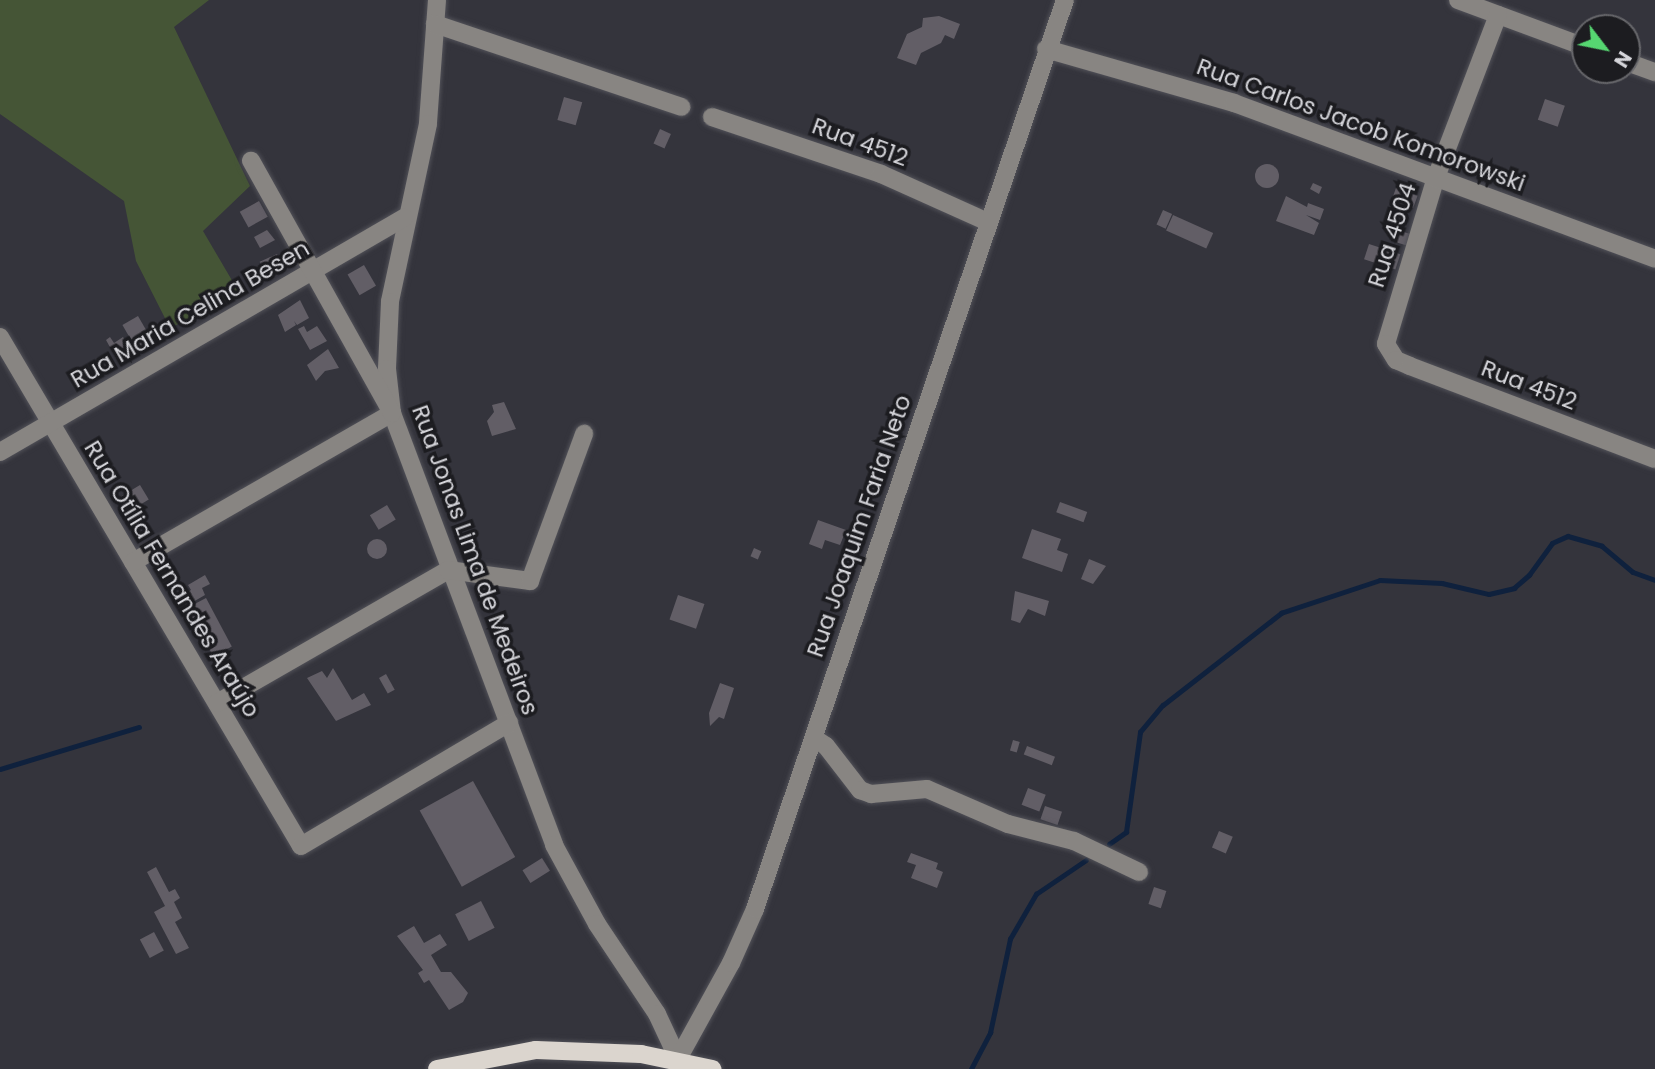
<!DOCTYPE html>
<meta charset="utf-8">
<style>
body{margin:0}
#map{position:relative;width:1655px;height:1069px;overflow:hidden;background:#34343c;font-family:Poppins,sans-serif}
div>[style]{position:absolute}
.green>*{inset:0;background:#455536}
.stream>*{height:4.5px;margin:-2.25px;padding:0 2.25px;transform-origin:2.25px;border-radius:2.25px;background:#0f213d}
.building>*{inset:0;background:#625e66;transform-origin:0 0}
.round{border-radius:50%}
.roads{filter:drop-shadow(0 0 2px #515158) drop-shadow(0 0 2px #515158)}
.minor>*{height:18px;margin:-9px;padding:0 9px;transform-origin:9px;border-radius:9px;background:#888582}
.major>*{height:18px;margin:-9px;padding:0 9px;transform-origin:9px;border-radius:9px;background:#dbd5ce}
span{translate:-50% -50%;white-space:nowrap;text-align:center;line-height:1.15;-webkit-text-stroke:7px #1c1c20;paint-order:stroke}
.street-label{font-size:23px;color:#d5d5da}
.north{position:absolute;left:1571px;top:14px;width:70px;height:70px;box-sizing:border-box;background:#1c1c20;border:2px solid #66666a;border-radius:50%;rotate:122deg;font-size:19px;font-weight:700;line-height:28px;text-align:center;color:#d5d5da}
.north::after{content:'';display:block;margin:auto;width:24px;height:32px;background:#56d671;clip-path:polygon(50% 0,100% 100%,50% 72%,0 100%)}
</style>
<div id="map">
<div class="green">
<div style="clip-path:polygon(0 0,209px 0,174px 27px,250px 186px,203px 231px,240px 294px,170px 328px,136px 261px,124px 201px,0 114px)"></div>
</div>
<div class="stream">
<div style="left:0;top:769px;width:145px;rotate:-16.8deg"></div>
<div style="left:1109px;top:844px;width:21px;rotate:-35deg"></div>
<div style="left:1126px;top:832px;width:101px;rotate:-82deg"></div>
<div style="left:1140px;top:732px;width:35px;rotate:-50deg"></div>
<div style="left:1163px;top:705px;width:150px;rotate:-37.9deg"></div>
<div style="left:1281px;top:613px;width:104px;rotate:-18.4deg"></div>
<div style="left:1380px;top:580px;width:62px;rotate:2.8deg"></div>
<div style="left:1442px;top:583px;width:48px;rotate:13.2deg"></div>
<div style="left:1489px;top:594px;width:26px;rotate:-13deg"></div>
<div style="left:1514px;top:588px;width:20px;rotate:-41deg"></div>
<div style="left:1529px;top:575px;width:39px;rotate:-54deg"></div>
<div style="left:1552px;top:543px;width:17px;rotate:-24deg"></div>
<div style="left:1568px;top:536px;width:35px;rotate:16deg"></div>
<div style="left:1602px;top:546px;width:40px;rotate:40deg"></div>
<div style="left:1633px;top:572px;width:23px;rotate:20deg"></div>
<div style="left:971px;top:1069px;width:41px;rotate:-62.2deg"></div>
<div style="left:990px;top:1033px;width:96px;rotate:-78deg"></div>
<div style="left:1010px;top:939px;width:52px;rotate:-60deg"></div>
<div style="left:1036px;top:894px;width:60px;rotate:-34.2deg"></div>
</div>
<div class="building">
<div style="clip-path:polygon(939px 16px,960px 24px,954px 39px,945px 35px,941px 43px,921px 53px,916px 65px,897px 58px,907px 34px,922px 27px,923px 18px)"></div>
<div style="left:564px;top:97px;width:19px;height:24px;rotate:16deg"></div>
<div style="left:1545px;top:99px;width:21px;height:22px;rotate:19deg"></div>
<div style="left:660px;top:129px;width:12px;height:16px;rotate:24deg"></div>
<div class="round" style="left:1255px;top:164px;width:24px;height:24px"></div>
<div style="clip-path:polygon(1313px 183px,1322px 187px,1319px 194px,1310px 189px)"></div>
<div style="left:1396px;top:188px;width:23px;height:13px;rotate:20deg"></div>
<div style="clip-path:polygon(1286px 196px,1307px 207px,1308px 203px,1324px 209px,1320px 220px,1306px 215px,1319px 223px,1314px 235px,1276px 221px)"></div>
<div style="left:259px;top:201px;width:18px;height:22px;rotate:61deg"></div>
<div style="left:1390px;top:206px;width:15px;height:15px;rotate:20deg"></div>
<div style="left:1163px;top:210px;width:10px;height:16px;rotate:24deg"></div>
<div style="left:1173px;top:215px;width:44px;height:17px;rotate:24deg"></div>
<div style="left:1394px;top:229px;width:17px;height:12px;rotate:17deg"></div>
<div style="clip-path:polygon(267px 230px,275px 240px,260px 248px,254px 237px)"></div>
<div style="left:1369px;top:244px;width:33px;height:16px;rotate:18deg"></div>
<div style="left:277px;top:254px;width:10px;height:19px;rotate:66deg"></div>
<div style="left:364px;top:265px;width:24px;height:19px;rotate:60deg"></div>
<div style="clip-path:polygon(300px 300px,309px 318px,297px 325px,294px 321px,296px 325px,285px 332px,278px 315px)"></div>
<div style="left:138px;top:316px;width:28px;height:18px;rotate:60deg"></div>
<div style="clip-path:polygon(304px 326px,307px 332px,317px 326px,327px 341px,310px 350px,298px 329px)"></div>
<div style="clip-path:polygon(110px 337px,114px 343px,123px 337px,130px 349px,116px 358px,106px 340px)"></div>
<div style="clip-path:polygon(328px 349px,339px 368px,325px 371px,316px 381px,307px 365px)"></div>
<div style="clip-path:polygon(504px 402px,516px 429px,492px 436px,487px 421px,494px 412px,492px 405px)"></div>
<div style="left:140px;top:485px;width:17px;height:22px;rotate:59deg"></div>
<div style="left:1060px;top:502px;width:29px;height:11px;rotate:20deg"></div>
<div style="left:387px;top:505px;width:17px;height:20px;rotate:59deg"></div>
<div style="clip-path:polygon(818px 520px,846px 530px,840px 545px,825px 540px,822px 549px,809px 544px)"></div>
<div style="clip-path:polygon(1032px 529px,1061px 539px,1057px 550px,1068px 554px,1062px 572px,1022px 558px)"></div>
<div class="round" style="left:367px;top:539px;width:20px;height:20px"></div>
<div style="left:754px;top:548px;width:8px;height:9px;rotate:23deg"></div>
<div style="clip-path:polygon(1089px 559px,1106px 566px,1093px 584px,1081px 579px)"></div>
<div style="clip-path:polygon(205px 575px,210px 584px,202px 588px,205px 595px,186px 606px,180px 597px,191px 590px,188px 585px)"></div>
<div style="clip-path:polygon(1015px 591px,1049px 601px,1045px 616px,1028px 609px,1020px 623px,1011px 620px)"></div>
<div style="left:678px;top:595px;width:28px;height:26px;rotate:19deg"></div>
<div style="left:206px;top:598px;width:55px;height:21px;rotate:62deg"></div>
<div style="clip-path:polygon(333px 668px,352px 700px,364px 693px,371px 705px,336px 721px,307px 678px,322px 671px,327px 678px)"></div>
<div style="left:386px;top:674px;width:18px;height:8px;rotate:61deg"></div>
<div style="clip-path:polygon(720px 683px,734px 688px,724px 719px,719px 717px,710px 726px,709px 713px)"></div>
<div style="left:1013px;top:740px;width:7px;height:11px;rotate:16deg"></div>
<div style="left:1027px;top:746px;width:30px;height:9px;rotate:21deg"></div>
<div style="left:473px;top:781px;width:87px;height:61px;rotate:61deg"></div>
<div style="left:1028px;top:788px;width:19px;height:18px;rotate:21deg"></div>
<div style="left:1045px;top:806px;width:18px;height:14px;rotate:19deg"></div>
<div style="left:1219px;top:831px;width:15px;height:18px;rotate:23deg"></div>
<div style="clip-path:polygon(911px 853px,938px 863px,936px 869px,943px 872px,937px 888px,911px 878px,916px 865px,907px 862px)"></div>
<div style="left:542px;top:858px;width:15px;height:23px;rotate:58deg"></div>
<div style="clip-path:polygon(156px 867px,169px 892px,175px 889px,180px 898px,174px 902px,182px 918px,175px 922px,189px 948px,176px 954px,154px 912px,165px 906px,147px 872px)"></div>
<div style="left:1154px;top:887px;width:13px;height:18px;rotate:18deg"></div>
<div style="left:481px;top:901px;width:30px;height:29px;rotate:63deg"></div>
<div style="clip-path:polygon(414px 926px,424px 943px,440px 934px,447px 945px,431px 955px,441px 972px,451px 972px,468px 993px,463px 1002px,449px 1010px,429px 980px,424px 983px,418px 973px,423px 970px,397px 936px)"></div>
<div style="left:154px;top:932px;width:21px;height:16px;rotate:62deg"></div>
</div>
<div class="roads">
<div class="minor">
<div style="left:437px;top:0;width:124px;rotate:94.2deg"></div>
<div style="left:428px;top:124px;width:182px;rotate:102.1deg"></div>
<div style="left:390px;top:302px;width:67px;rotate:92.6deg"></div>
<div style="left:387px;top:369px;width:44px;rotate:83.5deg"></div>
<div style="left:392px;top:413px;width:461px;rotate:69.4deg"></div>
<div style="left:554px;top:845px;width:90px;rotate:61.4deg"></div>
<div style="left:597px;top:924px;width:108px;rotate:56.3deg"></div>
<div style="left:657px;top:1014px;width:50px;rotate:65deg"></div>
<div style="left:1458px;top:0;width:135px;rotate:20.3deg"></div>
<div style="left:1498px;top:15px;width:173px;rotate:110.9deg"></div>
<div style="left:1436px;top:177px;width:174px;rotate:106.7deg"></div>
<div style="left:1386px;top:344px;width:19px;rotate:58deg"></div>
<div style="left:1396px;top:360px;width:15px;rotate:23deg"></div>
<div style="left:1410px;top:366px;width:262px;rotate:20.8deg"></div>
<div style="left:435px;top:24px;width:260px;rotate:18.6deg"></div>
<div style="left:1046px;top:49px;width:196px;rotate:16deg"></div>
<div style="left:1234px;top:103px;width:449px;rotate:20.3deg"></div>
<div style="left:1627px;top:62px;width:30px;rotate:20deg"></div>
<div style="left:712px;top:117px;width:178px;rotate:18.6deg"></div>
<div style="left:881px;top:174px;width:117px;rotate:24.2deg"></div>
<div style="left:0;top:337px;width:591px;rotate:59.4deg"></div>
<div style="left:301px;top:846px;width:242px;rotate:-30.6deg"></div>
<div style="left:0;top:452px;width:467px;rotate:-30.1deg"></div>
<div style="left:133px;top:562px;width:299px;rotate:-29.9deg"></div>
<div style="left:392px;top:413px;width:289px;rotate:-119.2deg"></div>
<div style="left:217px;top:703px;width:267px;rotate:-29.9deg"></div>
<div style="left:448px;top:570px;width:83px;rotate:7.6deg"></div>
<div style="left:530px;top:581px;width:157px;rotate:-69.8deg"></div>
<div style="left:814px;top:738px;width:14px;rotate:34deg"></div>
<div style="left:826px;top:746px;width:56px;rotate:52.3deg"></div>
<div style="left:860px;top:790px;width:12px;rotate:20deg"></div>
<div style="left:871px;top:794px;width:56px;rotate:-5.1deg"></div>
<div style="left:927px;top:789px;width:88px;rotate:23.4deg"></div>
<div style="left:1008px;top:824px;width:68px;rotate:14.4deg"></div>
<div style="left:1074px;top:841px;width:72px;rotate:25.5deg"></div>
<div style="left:678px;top:1059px;width:110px;rotate:-61.1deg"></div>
<div style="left:731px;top:963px;width:59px;rotate:-66deg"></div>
<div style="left:755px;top:909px;width:960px;rotate:-71.17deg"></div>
</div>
<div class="major">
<div style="left:437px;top:1069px;width:101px;rotate:-10.9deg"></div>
<div style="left:536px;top:1050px;width:105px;rotate:2.2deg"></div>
<div style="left:641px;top:1054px;width:73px;rotate:11.9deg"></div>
</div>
</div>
<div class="street-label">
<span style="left:1361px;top:125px;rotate:20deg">Rua Carlos Jacob Komorowski</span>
<span style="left:860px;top:142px;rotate:20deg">Rua 4512</span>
<span style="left:1392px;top:235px;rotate:-72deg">Rua 4504</span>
<span style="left:190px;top:314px;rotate:-30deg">Rua Maria Celina Besen</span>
<span style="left:1529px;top:385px;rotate:21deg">Rua 4512</span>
<span style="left:859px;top:526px;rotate:-71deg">Rua Joaquim Faria Neto</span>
<span style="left:475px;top:560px;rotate:70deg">Rua Jonas Lima de Medeiros</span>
<span style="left:172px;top:579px;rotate:59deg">Rua Otília Fernandes Araújo</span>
</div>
<div class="north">N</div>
</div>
